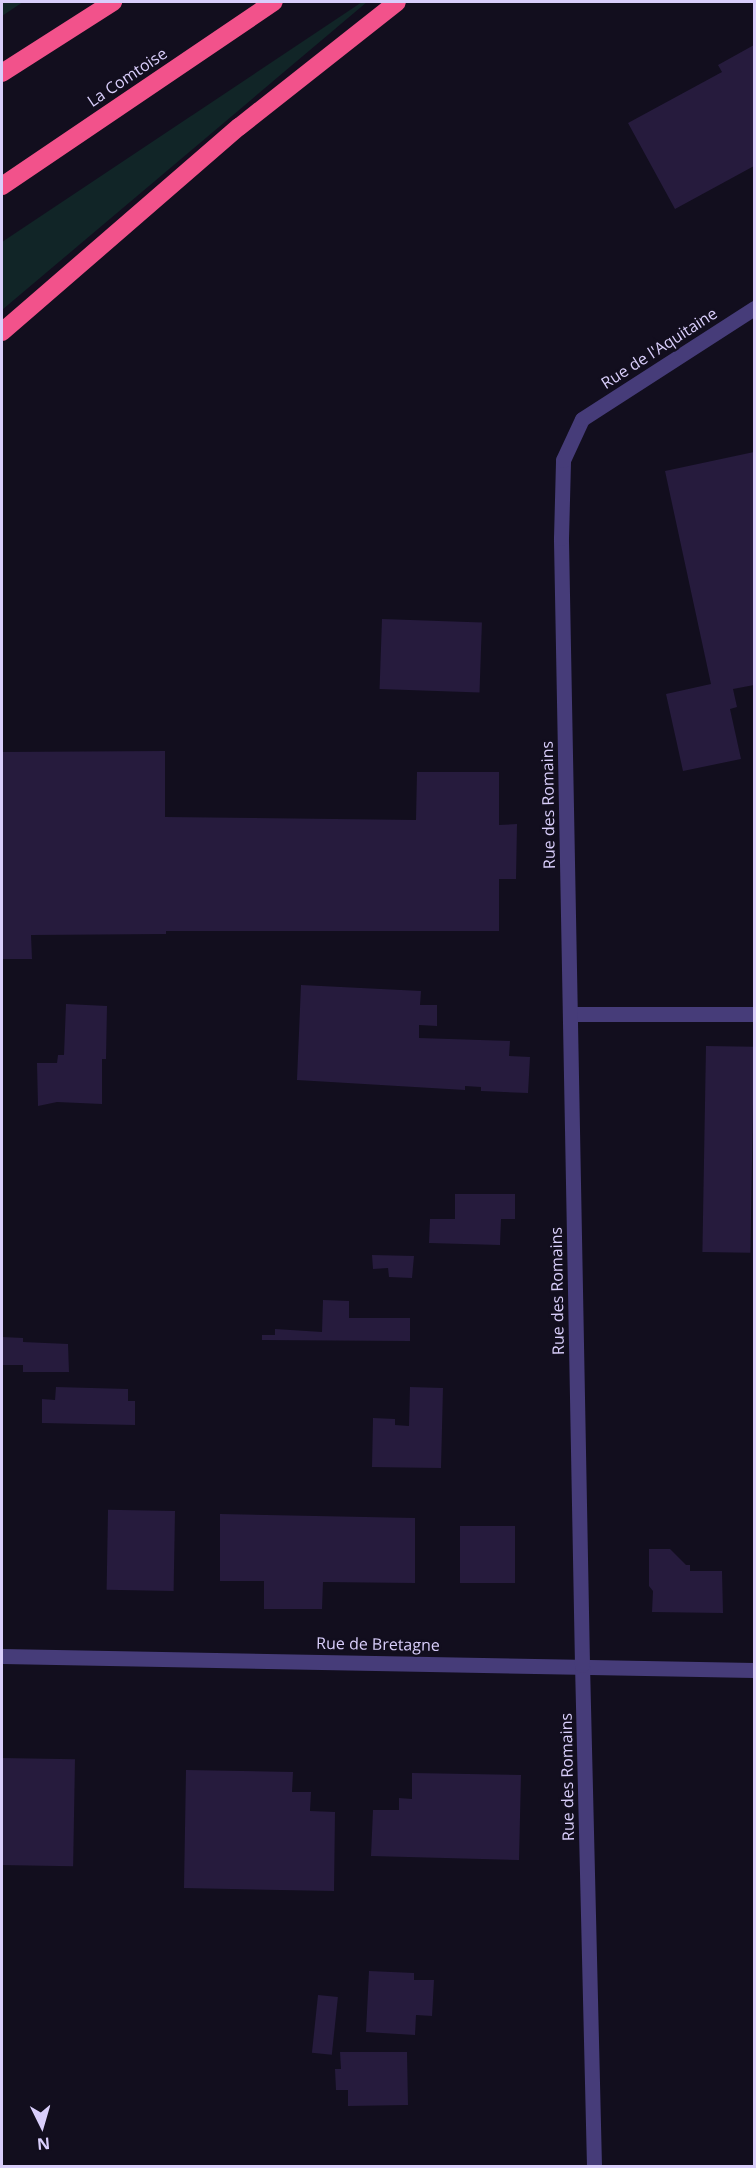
<!DOCTYPE html>
<style>
body{margin:0}
#map{position:relative;width:756px;height:2168px;overflow:hidden;background:#120e1e;font-family:"Open Sans",sans-serif}
div>[style]{position:absolute}
.green>*{inset:0;background:#112527}
.building>*{inset:0;background:#261b3d;transform-origin:0 0}
.minor>*{height:15px;margin:-7.5px;padding:0 7.5px;transform-origin:7.5px;border-radius:7.5px;background:#463c79}
.highway>*{height:18px;margin:-9px;padding:0 9px;transform-origin:9px;border-radius:9px;background:#f2528b}
span{translate:-50% -50%;white-space:nowrap;text-align:center;line-height:1.15;-webkit-text-stroke:4.5px #120e1e;paint-order:stroke}
.street-label{font-size:16px;color:#d9cefb}
.frame{position:absolute;inset:0;border:3px solid #d9cefb;pointer-events:none}
.north{position:absolute;left:12px;top:2096px;width:60px;height:60px;-webkit-text-stroke:4px #120e1e;paint-order:stroke;rotate:175deg;font-size:16px;font-weight:700;line-height:24px;text-align:center;color:#d9cefb}
.north::after{content:'';display:block;margin:auto;width:21px;height:27px;background:#d9cefb;clip-path:polygon(50% 0,100% 100%,50% 72%,0 100%)}
</style>
<div id="map">
<div class="green">
<div style="clip-path:polygon(2px 2px,23px 2px,2px 16px)"></div>
<div style="clip-path:polygon(362px 2px,367px 2px,2px 310px,2px 242px)"></div>
</div>
<div class="building">
<div style="clip-path:polygon(754px 45px,754px 166px,675px 209px,628px 123px,722px 72px,718px 65px)"></div>
<div style="clip-path:polygon(754px 452px,754px 685px,733px 689px,737px 707px,730px 709px,741px 759px,683px 771px,666px 694px,711px 684px,665px 471px)"></div>
<div style="left:382px;top:619px;width:100px;height:70px;rotate:2deg"></div>
<div style="clip-path:polygon(165px 751px,165px 817px,416px 820px,417px 772px,499px 772px,499px 825px,517px 824px,516px 879px,499px 879px,499px 931px,166px 931px,166px 934px,31px 935px,32px 959px,2px 959px,2px 752px)"></div>
<div style="clip-path:polygon(301px 985px,421px 991px,420px 1005px,437px 1005px,437px 1026px,419px 1025px,419px 1038px,510px 1041px,509px 1056px,530px 1057px,528px 1093px,481px 1091px,481px 1087px,465px 1086px,465px 1090px,297px 1080px)"></div>
<div style="clip-path:polygon(66px 1004px,107px 1006px,106px 1059px,102px 1059px,102px 1104px,57px 1102px,38px 1106px,37px 1063px,57px 1063px,58px 1055px,64px 1055px)"></div>
<div style="left:706px;top:1046px;width:48px;height:206px;rotate:1deg"></div>
<div style="clip-path:polygon(455px 1194px,515px 1194px,515px 1219px,501px 1219px,500px 1245px,429px 1243px,430px 1219px,455px 1219px)"></div>
<div style="clip-path:polygon(372px 1255px,414px 1256px,412px 1278px,389px 1277px,388px 1268px,373px 1269px)"></div>
<div style="clip-path:polygon(323px 1300px,349px 1301px,349px 1318px,410px 1318px,410px 1341px,262px 1340px,262px 1335px,275px 1335px,275px 1329px,322px 1332px)"></div>
<div style="clip-path:polygon(2px 1337px,23px 1338px,23px 1342px,68px 1344px,69px 1372px,23px 1372px,23px 1365px,2px 1365px)"></div>
<div style="clip-path:polygon(56px 1387px,128px 1389px,128px 1401px,135px 1401px,135px 1425px,42px 1423px,42px 1399px,55px 1400px)"></div>
<div style="clip-path:polygon(410px 1387px,443px 1388px,441px 1468px,372px 1467px,373px 1418px,395px 1419px,395px 1425px,409px 1426px)"></div>
<div style="left:175px;top:1511px;width:80px;height:67px;rotate:91deg"></div>
<div style="clip-path:polygon(220px 1514px,415px 1518px,415px 1583px,323px 1582px,322px 1609px,264px 1609px,264px 1581px,220px 1581px)"></div>
<div style="left:460px;top:1526px;width:55px;height:57px"></div>
<div style="clip-path:polygon(649px 1549px,670px 1549px,686px 1565px,690px 1565px,690px 1571px,722px 1571px,723px 1613px,652px 1612px,653px 1591px,649px 1586px)"></div>
<div style="left:2px;top:1758px;width:73px;height:107px;rotate:1deg"></div>
<div style="clip-path:polygon(186px 1770px,293px 1772px,292px 1792px,311px 1792px,310px 1811px,335px 1812px,334px 1891px,184px 1888px)"></div>
<div style="clip-path:polygon(412px 1773px,521px 1775px,519px 1860px,371px 1856px,373px 1810px,399px 1810px,399px 1798px,412px 1799px)"></div>
<div style="clip-path:polygon(369px 1971px,414px 1973px,414px 1980px,434px 1980px,432px 2016px,416px 2015px,415px 2035px,366px 2032px)"></div>
<div style="left:318px;top:1995px;width:20px;height:58px;rotate:6deg"></div>
<div style="clip-path:polygon(340px 2052px,407px 2052px,408px 2105px,348px 2106px,348px 2090px,336px 2090px,335px 2069px,341px 2069px)"></div>
</div>
<div class="minor">
<div style="left:570px;top:1014px;width:184px"></div>
<div style="left:2px;top:1656px;width:752px;rotate:1.07deg"></div>
<div style="left:594px;top:2166px;width:501px;rotate:-91.37deg"></div>
<div style="left:582px;top:1665px;width:1127px;rotate:-91.07deg"></div>
<div style="left:561px;top:538px;width:78px;rotate:-88.5deg"></div>
<div style="left:563px;top:460px;width:45px;rotate:-65.1deg"></div>
<div style="left:582px;top:419px;width:205px;rotate:-32.8deg"></div>
</div>
<div class="highway">
<div style="left:2px;top:73px;width:132px;rotate:-32.6deg"></div>
<div style="left:2px;top:186px;width:328px;rotate:-34.1deg"></div>
<div style="left:2px;top:332px;width:313px;rotate:-40.9deg"></div>
<div style="left:239px;top:127px;width:201px;rotate:-38.3deg"></div>
</div>
<div class="street-label">
<span style="left:127px;top:77px;rotate:-34deg">La Comtoise</span>
<span style="left:659px;top:348px;rotate:-33deg">Rue de l'Aquitaine</span>
<span style="left:548px;top:805px;rotate:-91deg">Rue des Romains</span>
<span style="left:557px;top:1291px;rotate:-91deg">Rue des Romains</span>
<span style="left:378px;top:1644px;rotate:1deg">Rue de Bretagne</span>
<span style="left:567px;top:1777px;rotate:-91deg">Rue des Romains</span>
</div>
<div class="frame"></div>
<div class="north">N</div>
</div>
